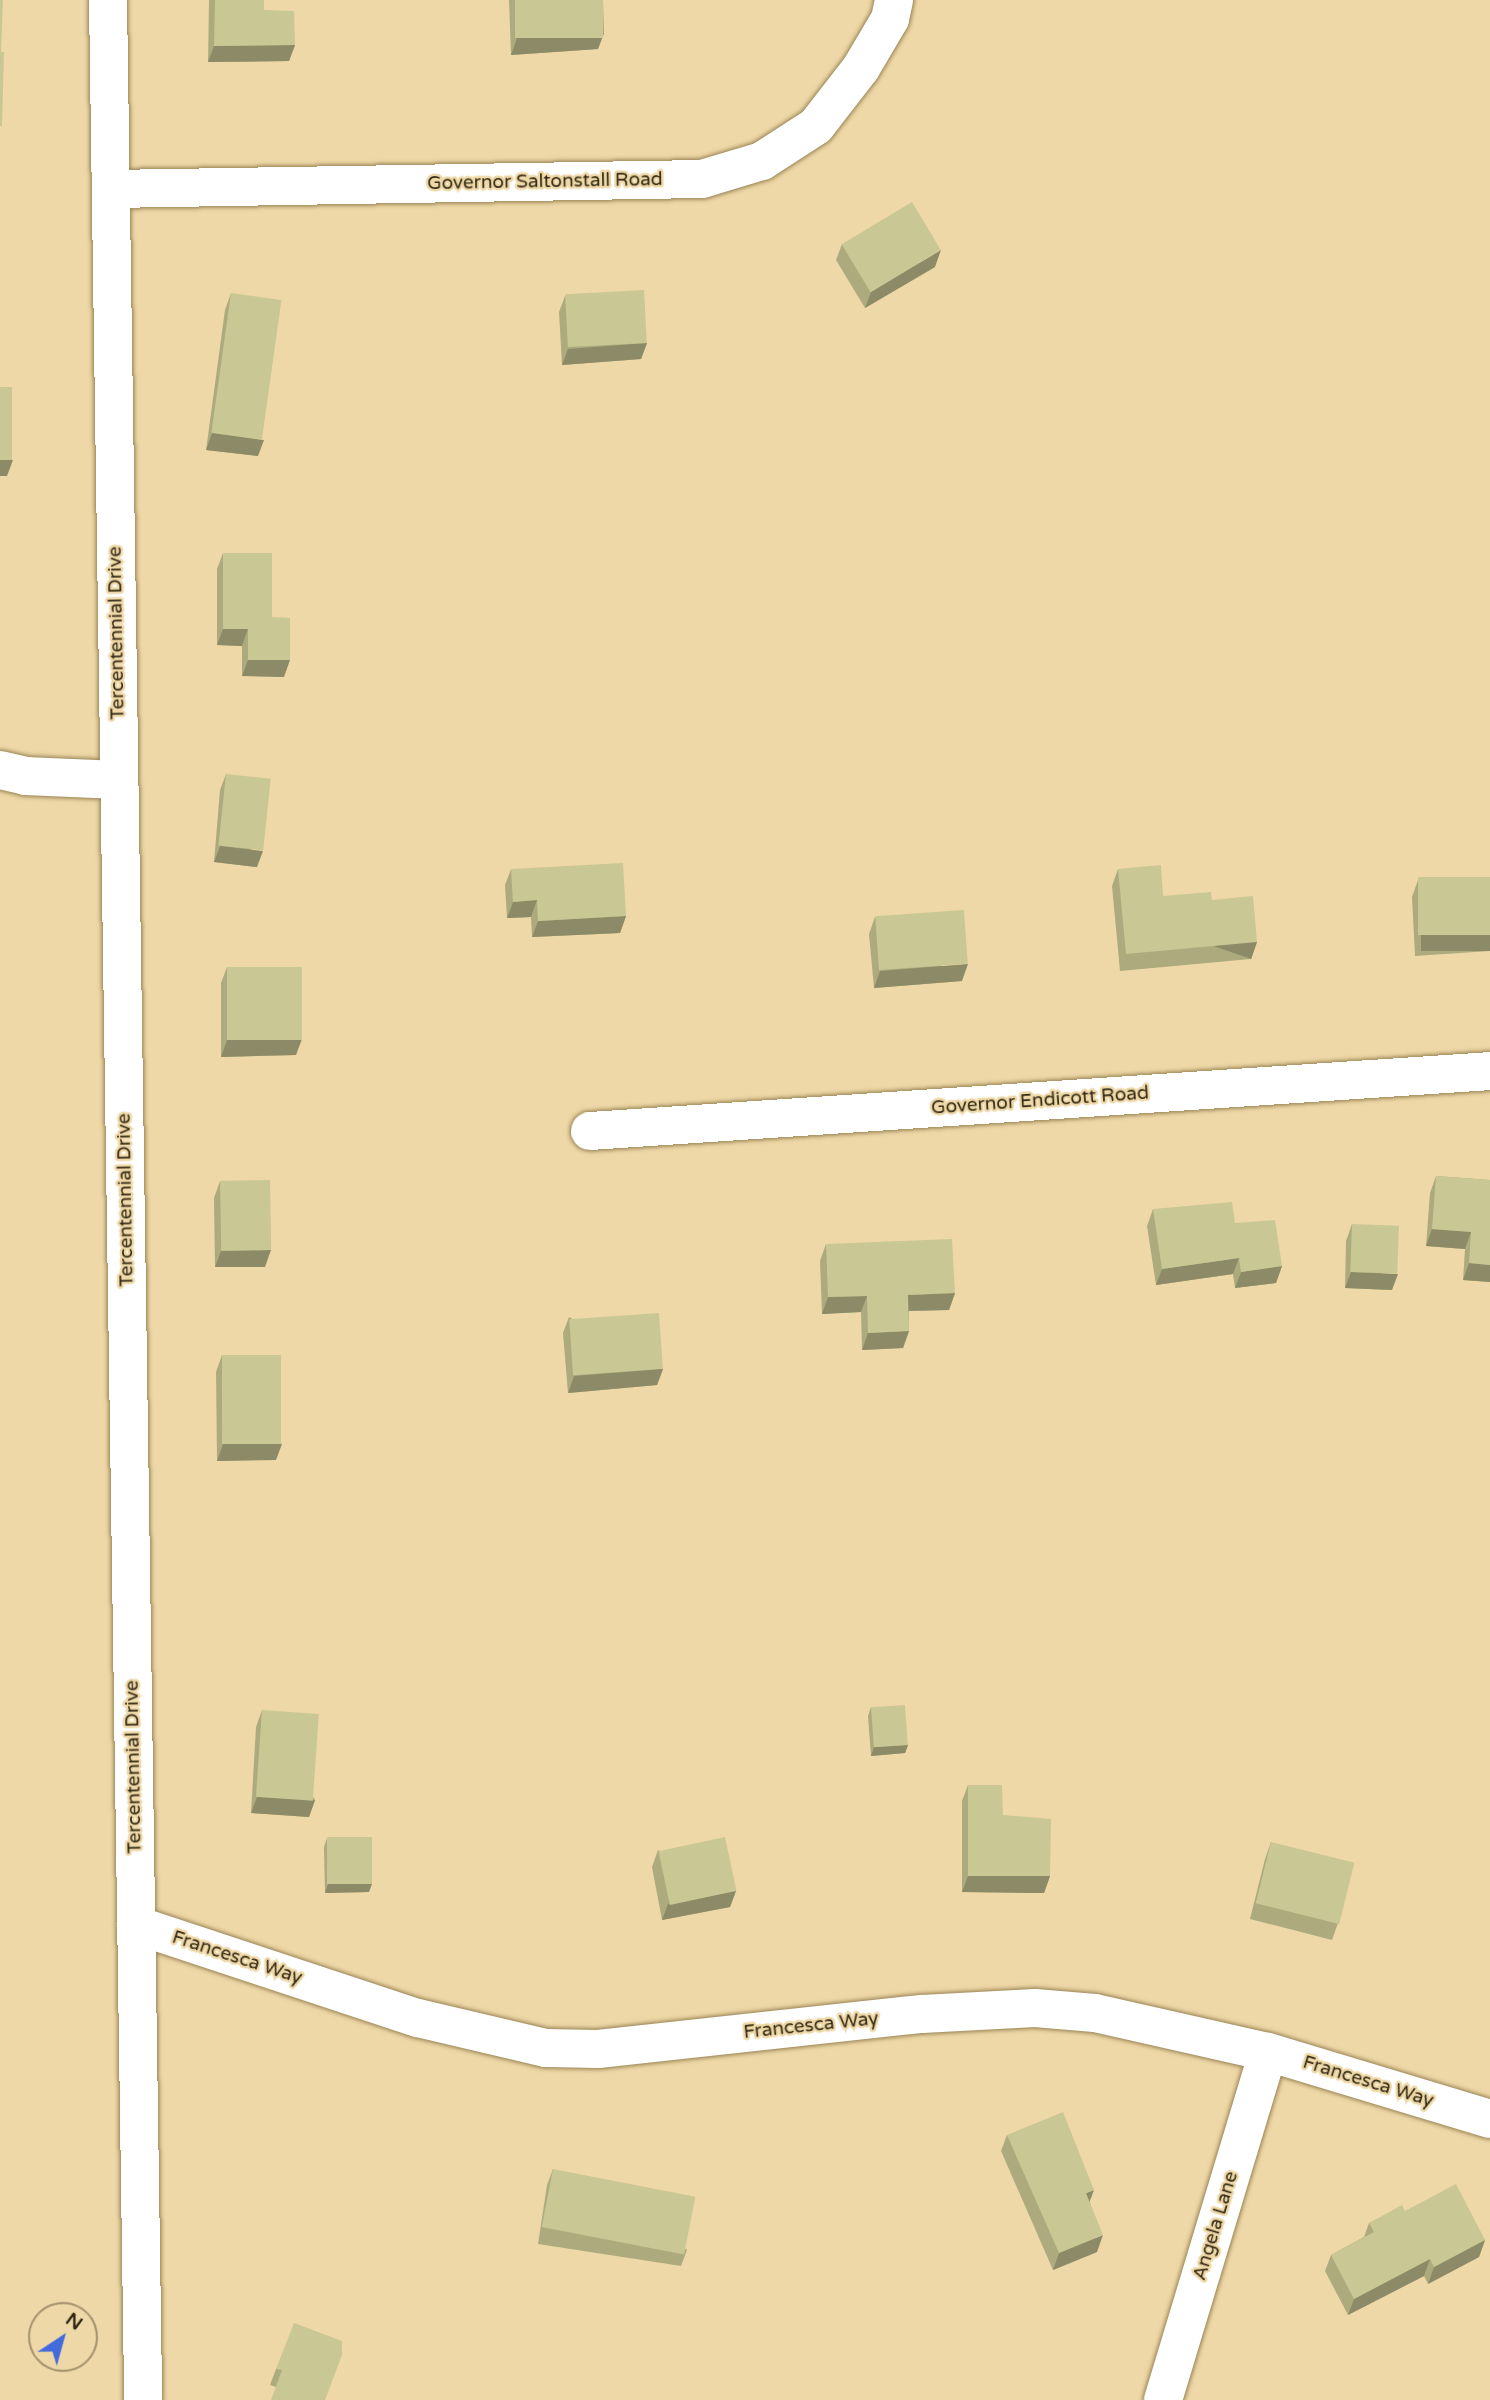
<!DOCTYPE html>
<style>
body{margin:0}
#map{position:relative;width:1490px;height:2400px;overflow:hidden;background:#efd8a7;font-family:"Varela Round",sans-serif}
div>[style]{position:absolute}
.roads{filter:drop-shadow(0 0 2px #998455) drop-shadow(0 0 2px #998455)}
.minor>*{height:38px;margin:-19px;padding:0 19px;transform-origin:19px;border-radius:19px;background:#fff}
.wall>*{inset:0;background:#adab7e}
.shaded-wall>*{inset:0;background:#8d8b67;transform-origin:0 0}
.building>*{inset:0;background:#c9c793;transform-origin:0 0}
span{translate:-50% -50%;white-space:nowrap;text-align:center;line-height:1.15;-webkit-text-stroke:5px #efd8a7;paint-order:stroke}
.street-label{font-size:19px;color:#322915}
.north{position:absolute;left:28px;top:2302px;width:70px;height:70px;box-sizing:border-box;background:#efd8a7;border:2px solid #a3926d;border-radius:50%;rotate:36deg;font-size:19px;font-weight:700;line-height:28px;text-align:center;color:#322915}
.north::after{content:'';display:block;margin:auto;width:24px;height:32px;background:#426bdd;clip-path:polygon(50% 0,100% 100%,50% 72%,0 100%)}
</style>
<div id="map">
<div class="roads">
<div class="minor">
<div style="left:108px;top:0;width:2400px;rotate:89.16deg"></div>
<div style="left:111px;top:189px;width:591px;rotate:-0.97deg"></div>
<div style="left:702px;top:179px;width:63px;rotate:-16.7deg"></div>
<div style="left:762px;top:161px;width:64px;rotate:-32.9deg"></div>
<div style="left:816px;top:126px;width:73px;rotate:-52.2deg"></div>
<div style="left:861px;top:68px;width:57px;rotate:-59.4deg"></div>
<div style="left:890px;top:19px;width:19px;rotate:-78deg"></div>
<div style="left:0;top:770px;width:26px;rotate:13deg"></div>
<div style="left:25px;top:776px;width:94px;rotate:2.4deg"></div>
<div style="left:590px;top:1131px;width:902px;rotate:-3.81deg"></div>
<div style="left:136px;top:1925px;width:297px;rotate:18.3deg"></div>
<div style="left:418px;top:2018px;width:131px;rotate:13.2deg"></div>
<div style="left:546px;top:2048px;width:52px;rotate:1.1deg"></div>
<div style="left:598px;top:2049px;width:326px;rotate:-6.2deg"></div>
<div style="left:922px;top:2014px;width:113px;rotate:-3deg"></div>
<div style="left:1035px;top:2008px;width:60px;rotate:4.8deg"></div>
<div style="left:1095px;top:2013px;width:177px;rotate:12.7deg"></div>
<div style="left:1268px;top:2052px;width:232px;rotate:16.8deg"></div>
<div style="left:1163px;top:2400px;width:363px;rotate:-73.2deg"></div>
</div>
</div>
<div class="wall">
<div style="clip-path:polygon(209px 0,264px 0,264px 10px,295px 45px,289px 61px,208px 62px)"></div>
<div style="clip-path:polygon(509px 0,603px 0,604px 33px,598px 49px,511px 55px)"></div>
<div style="clip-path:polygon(842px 244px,935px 267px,865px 308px,836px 260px)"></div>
<div style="clip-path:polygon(231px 293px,258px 456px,206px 450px,225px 310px)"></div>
<div style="clip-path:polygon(565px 296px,647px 343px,641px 359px,562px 365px,559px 312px)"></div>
<div style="clip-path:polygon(223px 553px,272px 617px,284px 677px,242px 676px,242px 646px,217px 645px,217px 569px)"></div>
<div style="clip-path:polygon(226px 774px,257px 867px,214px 862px,220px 790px)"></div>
<div style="clip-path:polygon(511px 869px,626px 916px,620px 933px,532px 937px,531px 917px,507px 918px,505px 885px)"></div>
<div style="clip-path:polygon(1118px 869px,1163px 896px,1212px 900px,1257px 942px,1251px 959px,1120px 971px,1112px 886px)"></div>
<div style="clip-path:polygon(1490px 877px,1490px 951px,1415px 956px,1412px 897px,1418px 880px)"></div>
<div style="clip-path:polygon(875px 917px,962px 981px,874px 988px,869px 934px)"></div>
<div style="clip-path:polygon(227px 967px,296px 1055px,221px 1057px,221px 983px)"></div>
<div style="clip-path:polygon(1436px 1176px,1490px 1180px,1490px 1282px,1463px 1280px,1465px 1249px,1426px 1246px,1430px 1193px)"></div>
<div style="clip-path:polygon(220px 1181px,265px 1267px,215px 1267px,214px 1198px)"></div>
<div style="clip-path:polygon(1153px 1209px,1235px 1223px,1282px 1266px,1276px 1283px,1235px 1288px,1233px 1274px,1156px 1285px,1147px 1226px)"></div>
<div style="clip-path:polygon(1352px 1224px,1392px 1290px,1345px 1288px,1346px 1241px)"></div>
<div style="clip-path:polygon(826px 1244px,955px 1293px,949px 1310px,909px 1311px,909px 1331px,903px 1348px,862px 1350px,861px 1312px,822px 1314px,820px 1261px)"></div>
<div style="clip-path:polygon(569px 1317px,663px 1369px,657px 1385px,568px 1393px,563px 1333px)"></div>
<div style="clip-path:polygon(222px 1355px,276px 1460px,217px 1461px,216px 1372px)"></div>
<div style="clip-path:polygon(871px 1707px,908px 1745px,905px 1753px,871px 1756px,868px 1716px)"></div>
<div style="clip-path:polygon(262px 1710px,315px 1800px,309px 1817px,251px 1813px,256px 1727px)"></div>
<div style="clip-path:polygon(968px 1785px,1003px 1815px,1050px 1876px,1044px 1893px,962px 1892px,962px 1801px)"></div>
<div style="clip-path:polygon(327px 1838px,369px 1892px,325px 1893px,324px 1847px)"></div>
<div style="clip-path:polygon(1271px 1842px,1338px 1923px,1332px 1940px,1250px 1919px,1265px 1859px)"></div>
<div style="clip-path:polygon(658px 1850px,736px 1891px,730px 1907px,662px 1920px,652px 1867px)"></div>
<div style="clip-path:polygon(1007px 2135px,1090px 2202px,1097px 2252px,1053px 2270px,1001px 2151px)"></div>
<div style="clip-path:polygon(553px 2169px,687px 2250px,681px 2266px,538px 2244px,547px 2185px)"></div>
<div style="clip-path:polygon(1405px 2211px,1485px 2240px,1479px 2257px,1428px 2284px,1424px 2276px,1348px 2315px,1325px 2271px,1331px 2255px,1364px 2237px,1369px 2223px)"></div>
<div style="clip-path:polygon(342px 2341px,276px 2387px,270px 2385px,276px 2369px)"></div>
</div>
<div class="shaded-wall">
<div style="clip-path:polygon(604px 33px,598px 49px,511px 55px,517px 38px)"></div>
<div style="clip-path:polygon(295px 45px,289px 61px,208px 62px,214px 46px)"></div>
<div style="clip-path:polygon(941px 250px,935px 267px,865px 308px,871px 292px)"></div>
<div style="clip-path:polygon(647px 343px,641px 359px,562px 365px,568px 349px)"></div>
<div style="clip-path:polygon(212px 433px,264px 440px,258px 456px,206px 450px)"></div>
<div style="clip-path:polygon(0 460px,13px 460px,7px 476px,0 476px)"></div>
<div style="clip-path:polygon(223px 629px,248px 629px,242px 646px,217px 645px)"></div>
<div style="clip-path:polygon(248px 660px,290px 660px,284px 677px,242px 676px)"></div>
<div style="clip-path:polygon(220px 846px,263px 851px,257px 867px,214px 862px)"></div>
<div style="clip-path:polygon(537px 900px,531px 917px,507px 918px,513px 902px)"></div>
<div style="clip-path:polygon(626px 916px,620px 933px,532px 937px,538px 921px)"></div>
<div style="left:1490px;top:935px;width:16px;height:69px;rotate:90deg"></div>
<div style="left:1257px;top:942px;width:18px;height:132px;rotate:109deg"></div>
<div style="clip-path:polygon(968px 964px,962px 981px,874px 988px,880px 971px)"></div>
<div style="clip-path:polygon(302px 1039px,296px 1055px,221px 1057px,227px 1040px)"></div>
<div style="clip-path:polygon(1432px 1229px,1471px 1232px,1465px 1249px,1426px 1246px)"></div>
<div style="clip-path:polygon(271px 1250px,265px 1267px,215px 1267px,221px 1251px)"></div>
<div style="clip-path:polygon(1239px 1258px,1233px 1274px,1156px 1285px,1162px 1269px)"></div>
<div style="clip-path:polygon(1469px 1263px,1490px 1265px,1490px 1282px,1463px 1280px)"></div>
<div style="clip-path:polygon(1282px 1266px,1276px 1283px,1235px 1288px,1241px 1272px)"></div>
<div style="clip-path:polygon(1351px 1272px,1398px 1274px,1392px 1290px,1345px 1288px)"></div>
<div style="clip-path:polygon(955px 1293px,949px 1310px,902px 1311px,908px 1295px)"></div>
<div style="clip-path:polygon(867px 1296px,861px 1312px,822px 1314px,828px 1297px)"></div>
<div style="clip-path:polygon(909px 1331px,903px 1348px,862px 1350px,868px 1333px)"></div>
<div style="clip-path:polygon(663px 1369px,657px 1385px,568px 1393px,574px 1376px)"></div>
<div style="clip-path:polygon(223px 1444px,282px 1444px,276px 1460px,217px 1461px)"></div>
<div style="clip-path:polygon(908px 1745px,905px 1753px,871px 1756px,874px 1747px)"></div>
<div style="clip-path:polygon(257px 1797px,315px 1800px,309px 1817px,251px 1813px)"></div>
<div style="clip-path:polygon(968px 1876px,1050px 1876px,1044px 1893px,962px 1892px)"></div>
<div style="clip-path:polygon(328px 1884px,372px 1884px,369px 1892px,325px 1893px)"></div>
<div style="clip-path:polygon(736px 1891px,730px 1907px,662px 1920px,668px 1904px)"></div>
<div style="clip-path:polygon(1094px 2190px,1088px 2206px,1086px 2193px)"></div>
<div style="clip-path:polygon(1103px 2235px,1097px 2252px,1053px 2270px,1059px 2253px)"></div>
<div style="clip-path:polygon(1485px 2240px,1479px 2257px,1428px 2284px,1434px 2267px)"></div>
<div style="clip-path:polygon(1430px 2259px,1424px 2276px,1348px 2315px,1354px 2299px)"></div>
</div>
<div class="building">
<div style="clip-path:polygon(0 0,3px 0,1px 52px,4px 52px,2px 126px,0 126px)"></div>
<div style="clip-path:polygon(215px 0,264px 0,264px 10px,294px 11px,295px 45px,214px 46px)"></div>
<div style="left:515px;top:0;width:88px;height:38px"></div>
<div style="left:912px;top:202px;width:56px;height:82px;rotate:59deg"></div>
<div style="left:644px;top:290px;width:53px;height:79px;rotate:87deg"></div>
<div style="left:231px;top:293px;width:51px;height:141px;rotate:8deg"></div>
<div style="left:0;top:387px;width:12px;height:73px"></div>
<div style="clip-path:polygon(223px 553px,272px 553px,272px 617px,290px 618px,290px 660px,248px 660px,248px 629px,223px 629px)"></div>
<div style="left:226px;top:774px;width:45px;height:72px;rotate:6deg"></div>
<div style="clip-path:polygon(623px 863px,626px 916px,538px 921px,537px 900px,513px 902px,511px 869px)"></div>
<div style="clip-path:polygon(1161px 865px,1163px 896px,1211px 892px,1212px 900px,1253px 896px,1257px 942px,1126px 954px,1118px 869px)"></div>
<div style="left:1490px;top:877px;width:58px;height:72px;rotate:90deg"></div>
<div style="left:964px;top:910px;width:54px;height:89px;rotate:86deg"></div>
<div style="left:227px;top:967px;width:75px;height:73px"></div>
<div style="clip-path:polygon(1436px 1176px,1490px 1180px,1490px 1265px,1469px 1263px,1471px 1232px,1432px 1229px)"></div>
<div style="left:270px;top:1180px;width:70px;height:50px;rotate:89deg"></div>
<div style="clip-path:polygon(1232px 1202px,1235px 1223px,1275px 1220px,1282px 1266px,1241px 1272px,1239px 1258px,1162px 1269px,1153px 1209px)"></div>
<div style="left:1352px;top:1224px;width:47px;height:48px;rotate:2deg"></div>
<div style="clip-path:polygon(952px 1239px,955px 1293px,908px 1295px,909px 1331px,868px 1333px,867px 1296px,828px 1297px,826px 1244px)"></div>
<div style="left:659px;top:1313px;width:56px;height:90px;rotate:86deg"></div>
<div style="left:222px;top:1355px;width:59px;height:89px"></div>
<div style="left:905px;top:1705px;width:40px;height:34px;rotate:86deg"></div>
<div style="left:262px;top:1710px;width:57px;height:87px;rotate:4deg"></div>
<div style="clip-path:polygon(968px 1785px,1002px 1785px,1003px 1815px,1051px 1819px,1050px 1876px,968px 1876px)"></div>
<div style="left:372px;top:1837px;width:47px;height:45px;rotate:90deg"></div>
<div style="left:725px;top:1837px;width:55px;height:68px;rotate:78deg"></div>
<div style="left:1271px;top:1842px;width:86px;height:63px;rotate:14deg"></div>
<div style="clip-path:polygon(1063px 2112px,1094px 2190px,1086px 2193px,1103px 2235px,1059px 2253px,1007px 2135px)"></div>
<div style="left:553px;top:2169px;width:145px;height:59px;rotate:11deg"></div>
<div style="clip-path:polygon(1456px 2184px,1485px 2240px,1434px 2267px,1430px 2259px,1354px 2299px,1331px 2255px,1374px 2232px,1369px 2223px,1402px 2205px,1405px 2211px)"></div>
<div style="clip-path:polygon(294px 2323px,342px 2341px,342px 2355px,325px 2400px,271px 2400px,282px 2370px,276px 2369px)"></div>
</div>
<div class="street-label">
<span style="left:545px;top:182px;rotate:-1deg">Governor Saltonstall Road</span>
<span style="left:117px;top:633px;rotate:-91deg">Tercentennial Drive</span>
<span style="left:1040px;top:1101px;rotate:-4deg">Governor Endicott Road</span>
<span style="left:126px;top:1200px;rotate:-91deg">Tercentennial Drive</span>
<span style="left:134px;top:1767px;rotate:-91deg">Tercentennial Drive</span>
<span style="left:237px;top:1958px;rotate:18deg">Francesca Way</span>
<span style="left:811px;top:2026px;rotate:-6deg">Francesca Way</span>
<span style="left:1368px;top:2082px;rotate:17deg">Francesca Way</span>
<span style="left:1216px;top:2226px;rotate:-73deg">Angela Lane</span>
</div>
<div class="north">N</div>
</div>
